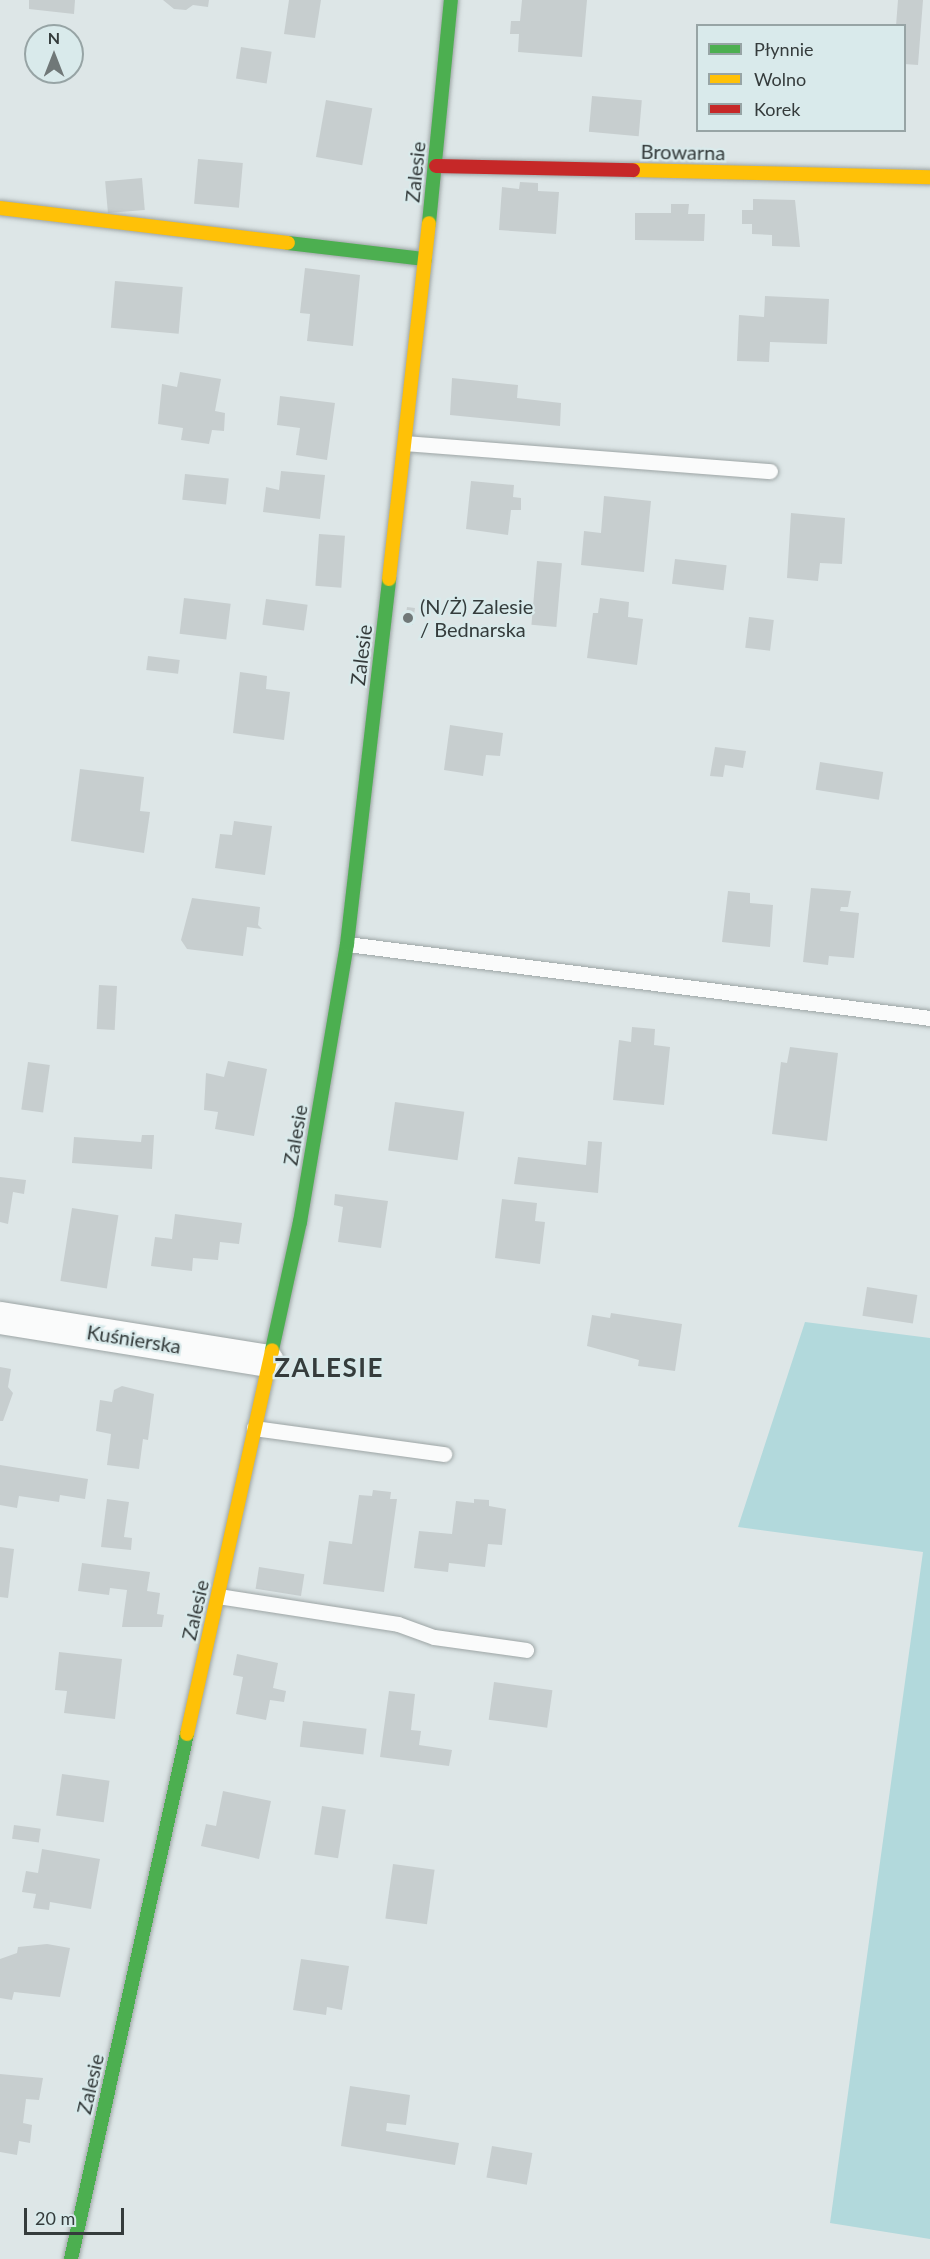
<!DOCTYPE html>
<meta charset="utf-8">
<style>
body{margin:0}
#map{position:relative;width:930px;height:2259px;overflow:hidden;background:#dde6e7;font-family:Lato,sans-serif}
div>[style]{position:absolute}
.green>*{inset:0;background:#b2d9dc}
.building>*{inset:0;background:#c7cecf;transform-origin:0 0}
.roads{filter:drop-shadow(0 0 2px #9da5a5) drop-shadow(0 0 2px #9da5a5)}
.lane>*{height:15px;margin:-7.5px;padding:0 7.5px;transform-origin:7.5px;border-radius:7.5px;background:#fafbfb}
.street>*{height:32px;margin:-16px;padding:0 16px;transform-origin:16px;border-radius:16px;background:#fafbfb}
.fast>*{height:14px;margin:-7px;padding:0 7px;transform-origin:7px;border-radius:7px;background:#4caf50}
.slow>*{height:14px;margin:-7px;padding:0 7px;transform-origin:7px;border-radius:7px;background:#ffc107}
.jam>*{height:14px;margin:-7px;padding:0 7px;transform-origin:7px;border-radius:7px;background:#c62828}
.dots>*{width:16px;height:16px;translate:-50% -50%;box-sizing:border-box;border:3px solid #d9eaeb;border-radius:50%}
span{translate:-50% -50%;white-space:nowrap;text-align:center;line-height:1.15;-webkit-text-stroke:4.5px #d9eaeb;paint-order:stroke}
.street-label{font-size:20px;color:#353c3c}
.poi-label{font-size:20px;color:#353c3c}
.left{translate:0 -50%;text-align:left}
.district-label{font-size:26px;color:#353c3c;font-weight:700;letter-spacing:1.5px}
.legend{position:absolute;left:696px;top:24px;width:210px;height:108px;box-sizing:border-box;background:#d9eaeb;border:2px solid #97a4a5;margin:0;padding:8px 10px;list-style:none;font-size:18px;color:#353c3c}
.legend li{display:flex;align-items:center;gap:12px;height:30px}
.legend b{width:30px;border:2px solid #97a4a5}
.north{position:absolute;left:24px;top:24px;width:60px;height:60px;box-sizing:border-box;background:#d9eaeb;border:2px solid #97a4a5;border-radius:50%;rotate:0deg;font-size:16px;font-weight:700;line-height:24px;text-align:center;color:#353c3c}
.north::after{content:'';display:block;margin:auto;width:21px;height:27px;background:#707878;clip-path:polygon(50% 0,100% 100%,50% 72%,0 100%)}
.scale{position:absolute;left:24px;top:2208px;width:100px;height:27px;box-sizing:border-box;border:3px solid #353c3c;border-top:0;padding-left:8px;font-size:18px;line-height:21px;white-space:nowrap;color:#353c3c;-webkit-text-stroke:4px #d9eaeb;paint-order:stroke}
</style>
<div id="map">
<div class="green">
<div style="clip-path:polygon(805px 1322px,930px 1338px,930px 2239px,830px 2223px,923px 1552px,738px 1527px)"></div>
</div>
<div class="building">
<div style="clip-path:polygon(29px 0,75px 0,74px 14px,29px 9px)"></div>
<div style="clip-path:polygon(163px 0,209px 0,208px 7px,193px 5px,186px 10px,174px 9px)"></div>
<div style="clip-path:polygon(289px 0,321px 0,315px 38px,284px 34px)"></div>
<div style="clip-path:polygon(522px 0,587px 0,582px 57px,518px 52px,519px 34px,510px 34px,511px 21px,520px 21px)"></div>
<div style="clip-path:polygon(898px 0,923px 0,918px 65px,904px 64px,904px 26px,896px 26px)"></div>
<div style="left:241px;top:47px;width:31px;height:32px;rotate:9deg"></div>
<div style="left:592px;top:96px;width:50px;height:36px;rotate:5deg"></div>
<div style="left:326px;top:100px;width:47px;height:58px;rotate:10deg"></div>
<div style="left:198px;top:159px;width:45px;height:45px;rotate:5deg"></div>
<div style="left:142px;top:178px;width:32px;height:37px;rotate:85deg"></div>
<div style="clip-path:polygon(520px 182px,538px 183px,538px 191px,559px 192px,556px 234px,499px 230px,502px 187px,519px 189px)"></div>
<div style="clip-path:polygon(753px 199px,795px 200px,800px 247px,772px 246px,772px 235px,752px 234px,752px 224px,742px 224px,742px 210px,753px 210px)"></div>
<div style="clip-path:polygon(671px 204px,689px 204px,688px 214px,705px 214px,704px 241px,635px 240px,635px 213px,671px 213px)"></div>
<div style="clip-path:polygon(305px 268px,360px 275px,353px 346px,307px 341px,310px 314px,300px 313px)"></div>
<div style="left:115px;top:281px;width:68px;height:47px;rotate:5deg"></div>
<div style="clip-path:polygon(765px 296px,829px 299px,827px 344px,770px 342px,769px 362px,737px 361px,739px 315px,764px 317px)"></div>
<div style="clip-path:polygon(180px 372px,221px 379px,215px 411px,225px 413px,224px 431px,212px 430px,209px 444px,181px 440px,183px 428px,158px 424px,162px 384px,177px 387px)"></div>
<div style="clip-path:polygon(452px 378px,518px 385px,517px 398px,561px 403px,560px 426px,450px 415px)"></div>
<div style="clip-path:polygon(280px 396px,335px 403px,327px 460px,296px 455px,300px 428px,277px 425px)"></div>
<div style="clip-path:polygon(281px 471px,325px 475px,320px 519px,263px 512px,266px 487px,279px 490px)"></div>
<div style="left:185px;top:474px;width:44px;height:26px;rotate:6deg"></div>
<div style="clip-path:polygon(471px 481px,514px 485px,513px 497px,521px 498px,521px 510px,511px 510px,508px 535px,466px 529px)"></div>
<div style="clip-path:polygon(604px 496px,651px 501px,644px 572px,581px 565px,584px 531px,601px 533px)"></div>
<div style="clip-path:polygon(791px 513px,845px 518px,842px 564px,820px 563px,818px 581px,787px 578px)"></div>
<div style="left:319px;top:534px;width:26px;height:52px;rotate:4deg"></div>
<div style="left:675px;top:559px;width:52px;height:25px;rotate:7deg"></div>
<div style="left:537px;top:561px;width:25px;height:64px;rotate:5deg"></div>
<div style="left:184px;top:598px;width:47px;height:36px;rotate:7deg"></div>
<div style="clip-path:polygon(600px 598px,629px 602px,628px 617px,643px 619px,637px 665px,587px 658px,593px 613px,598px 613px)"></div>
<div style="left:266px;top:599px;width:42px;height:26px;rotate:8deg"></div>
<div style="left:407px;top:607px;width:8px;height:17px;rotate:7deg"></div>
<div style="left:749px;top:617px;width:25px;height:31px;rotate:7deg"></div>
<div style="left:148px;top:656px;width:32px;height:14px;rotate:7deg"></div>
<div style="clip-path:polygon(240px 672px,267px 676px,266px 689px,290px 692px,284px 740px,233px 733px)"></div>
<div style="clip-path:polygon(450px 725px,503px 733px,500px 756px,486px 755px,483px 776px,444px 770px)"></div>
<div style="clip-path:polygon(715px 747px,746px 751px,743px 768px,725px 765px,723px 777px,710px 776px)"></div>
<div style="left:820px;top:762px;width:64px;height:28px;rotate:9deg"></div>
<div style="clip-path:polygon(80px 769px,144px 777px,140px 811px,150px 812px,144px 853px,71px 841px)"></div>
<div style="clip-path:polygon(234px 821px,272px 826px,265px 875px,215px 868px,220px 834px,232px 835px)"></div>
<div style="clip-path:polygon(811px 888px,851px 891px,848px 907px,841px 907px,840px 911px,859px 913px,854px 958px,829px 956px,828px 965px,803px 962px)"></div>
<div style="clip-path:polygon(728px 891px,750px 893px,750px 903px,773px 905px,770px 947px,722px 942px)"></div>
<div style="clip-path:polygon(192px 898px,260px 907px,258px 925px,262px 929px,247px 927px,243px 956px,187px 949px,181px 940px)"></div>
<div style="left:99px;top:985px;width:18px;height:44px;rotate:3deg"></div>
<div style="clip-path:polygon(632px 1027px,655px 1029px,654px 1045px,670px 1047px,664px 1105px,613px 1100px,619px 1040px,631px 1042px)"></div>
<div style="clip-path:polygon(790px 1047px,838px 1053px,827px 1141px,772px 1134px,781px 1062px,787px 1063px)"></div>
<div style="clip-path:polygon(228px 1061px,267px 1069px,254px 1136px,215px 1129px,218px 1112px,204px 1110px,206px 1073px,224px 1077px)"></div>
<div style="left:28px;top:1062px;width:22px;height:48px;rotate:8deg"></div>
<div style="left:395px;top:1102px;width:70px;height:49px;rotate:8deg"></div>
<div style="clip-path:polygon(142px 1135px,154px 1135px,152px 1169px,72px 1163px,74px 1137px,141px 1142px)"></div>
<div style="clip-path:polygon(588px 1141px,602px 1142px,598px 1193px,514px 1184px,518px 1157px,586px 1165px)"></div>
<div style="clip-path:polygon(0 1177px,26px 1180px,24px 1194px,13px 1192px,8px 1224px,0 1222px)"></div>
<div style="clip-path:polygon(335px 1194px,388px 1201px,381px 1248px,338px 1242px,343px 1207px,334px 1205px)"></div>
<div style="clip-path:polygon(502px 1199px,537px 1203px,535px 1221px,545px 1222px,540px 1264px,495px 1258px)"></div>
<div style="left:72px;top:1208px;width:47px;height:74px;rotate:9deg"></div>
<div style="clip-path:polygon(175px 1214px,242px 1223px,239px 1244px,220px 1242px,218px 1260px,193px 1258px,192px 1271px,151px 1266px,155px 1237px,172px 1239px)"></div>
<div style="left:867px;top:1287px;width:51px;height:29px;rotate:9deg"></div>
<div style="clip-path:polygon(611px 1313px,682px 1324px,675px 1371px,638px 1366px,639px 1360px,587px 1346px,592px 1315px,610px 1318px)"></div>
<div style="clip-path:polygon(0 1367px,11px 1369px,8px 1387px,13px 1393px,3px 1421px,0 1421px)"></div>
<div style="clip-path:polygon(122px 1386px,154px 1394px,148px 1440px,143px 1439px,139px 1469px,107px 1465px,111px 1434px,96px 1431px,100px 1400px,112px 1402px,114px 1390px)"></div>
<div style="clip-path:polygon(0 1465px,88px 1479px,85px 1499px,60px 1495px,59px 1502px,19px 1496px,17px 1508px,0 1505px)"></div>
<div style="clip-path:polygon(373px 1490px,391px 1492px,390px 1499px,397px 1499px,384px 1592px,323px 1584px,329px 1541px,352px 1544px,359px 1495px,372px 1496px)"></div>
<div style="clip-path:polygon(107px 1499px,129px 1502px,124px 1537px,132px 1538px,131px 1550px,101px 1547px)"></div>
<div style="clip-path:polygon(474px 1499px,489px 1500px,489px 1506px,506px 1509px,502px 1545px,488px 1544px,485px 1567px,449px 1563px,448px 1572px,414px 1568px,419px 1531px,452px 1534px,456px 1501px,474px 1503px)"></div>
<div style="clip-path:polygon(0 1547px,14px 1549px,8px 1598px,0 1597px)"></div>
<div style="clip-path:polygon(82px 1563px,150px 1572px,147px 1591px,160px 1593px,157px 1614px,164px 1615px,162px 1627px,122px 1627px,127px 1590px,110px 1588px,109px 1595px,78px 1591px)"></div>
<div style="left:259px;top:1567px;width:46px;height:22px;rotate:9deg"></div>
<div style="clip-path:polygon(59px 1652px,122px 1659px,115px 1719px,64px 1713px,67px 1691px,55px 1690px)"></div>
<div style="clip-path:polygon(237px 1654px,278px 1663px,273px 1688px,286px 1691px,284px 1702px,270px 1700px,266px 1720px,236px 1714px,243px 1677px,233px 1675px)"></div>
<div style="left:494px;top:1682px;width:59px;height:38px;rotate:8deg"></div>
<div style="clip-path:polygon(389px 1691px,415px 1694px,411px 1730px,421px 1731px,419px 1745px,452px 1750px,449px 1766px,380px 1757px)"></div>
<div style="left:303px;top:1721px;width:64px;height:26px;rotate:7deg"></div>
<div style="left:62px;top:1774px;width:48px;height:42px;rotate:8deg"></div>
<div style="clip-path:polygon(223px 1791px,271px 1801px,259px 1859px,201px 1846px,206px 1824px,216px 1826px)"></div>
<div style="left:322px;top:1806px;width:24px;height:49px;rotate:9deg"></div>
<div style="left:14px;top:1825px;width:27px;height:14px;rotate:8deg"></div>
<div style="clip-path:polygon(42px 1849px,100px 1859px,91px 1909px,50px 1902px,49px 1910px,33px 1908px,36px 1894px,22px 1892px,26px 1871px,38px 1873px)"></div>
<div style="left:393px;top:1864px;width:42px;height:55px;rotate:8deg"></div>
<div style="clip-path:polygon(47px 1944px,70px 1948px,60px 1997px,14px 1992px,12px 2000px,0 1998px,0 1959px,17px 1953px,18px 1947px)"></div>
<div style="clip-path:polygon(301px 1959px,349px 1966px,342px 2010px,327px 2007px,326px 2015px,293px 2010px)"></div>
<div style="clip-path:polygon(0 2074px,43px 2078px,39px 2100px,26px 2099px,23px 2123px,32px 2125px,30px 2143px,19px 2141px,17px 2155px,0 2152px)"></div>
<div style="clip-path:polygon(350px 2086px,410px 2095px,406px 2125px,387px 2123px,386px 2131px,459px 2143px,455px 2165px,341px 2146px)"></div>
<div style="left:492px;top:2146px;width:41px;height:32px;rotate:10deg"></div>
</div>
<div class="roads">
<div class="lane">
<div style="left:405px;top:443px;width:366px;rotate:4.4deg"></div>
<div style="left:347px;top:944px;width:588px;rotate:7.23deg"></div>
<div style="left:254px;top:1428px;width:192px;rotate:7.8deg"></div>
<div style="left:218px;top:1596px;width:182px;rotate:8.8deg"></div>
<div style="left:398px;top:1624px;width:38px;rotate:20deg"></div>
<div style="left:434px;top:1637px;width:93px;rotate:8deg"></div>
</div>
<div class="street">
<div style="left:0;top:1318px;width:271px;rotate:9.1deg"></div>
</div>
<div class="fast">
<div style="left:429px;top:223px;width:224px;rotate:-84.4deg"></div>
<div style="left:288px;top:243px;width:138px;rotate:6.7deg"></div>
<div style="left:272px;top:1350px;width:131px;rotate:-77.7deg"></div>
<div style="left:300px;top:1222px;width:282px;rotate:-80.4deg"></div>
<div style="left:347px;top:944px;width:367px;rotate:-83.4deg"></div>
<div style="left:71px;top:2259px;width:538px;rotate:-77.54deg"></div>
</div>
<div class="slow">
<div style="left:633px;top:170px;width:297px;rotate:1.4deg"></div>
<div style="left:0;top:208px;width:290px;rotate:6.9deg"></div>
<div style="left:389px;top:579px;width:358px;rotate:-83.6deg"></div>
<div style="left:187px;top:1734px;width:393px;rotate:-77.5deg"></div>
</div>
<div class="jam">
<div style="left:436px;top:166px;width:197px;rotate:1.2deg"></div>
</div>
</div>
<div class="dots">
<div style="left:408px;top:618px;background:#707878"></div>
</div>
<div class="street-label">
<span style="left:683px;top:152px;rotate:1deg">Browarna</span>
<span style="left:415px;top:172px;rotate:-84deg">Zalesie</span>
<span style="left:361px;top:655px;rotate:-83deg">Zalesie</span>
<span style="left:295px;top:1135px;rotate:-80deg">Zalesie</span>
<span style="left:134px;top:1339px;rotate:9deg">Kuśnierska</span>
<span style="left:195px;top:1610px;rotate:-77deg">Zalesie</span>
<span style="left:90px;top:2084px;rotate:-77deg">Zalesie</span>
</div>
<div class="poi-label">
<span class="left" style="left:420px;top:618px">(N/Ż) Zalesie<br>/ Bednarska</span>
</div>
<div class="district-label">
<span style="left:329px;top:1368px">ZALESIE</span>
</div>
<ul class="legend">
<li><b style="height:8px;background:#4caf50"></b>Płynnie</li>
<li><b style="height:8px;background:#ffc107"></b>Wolno</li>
<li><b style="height:8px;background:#c62828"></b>Korek</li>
</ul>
<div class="north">N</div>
<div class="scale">20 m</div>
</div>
